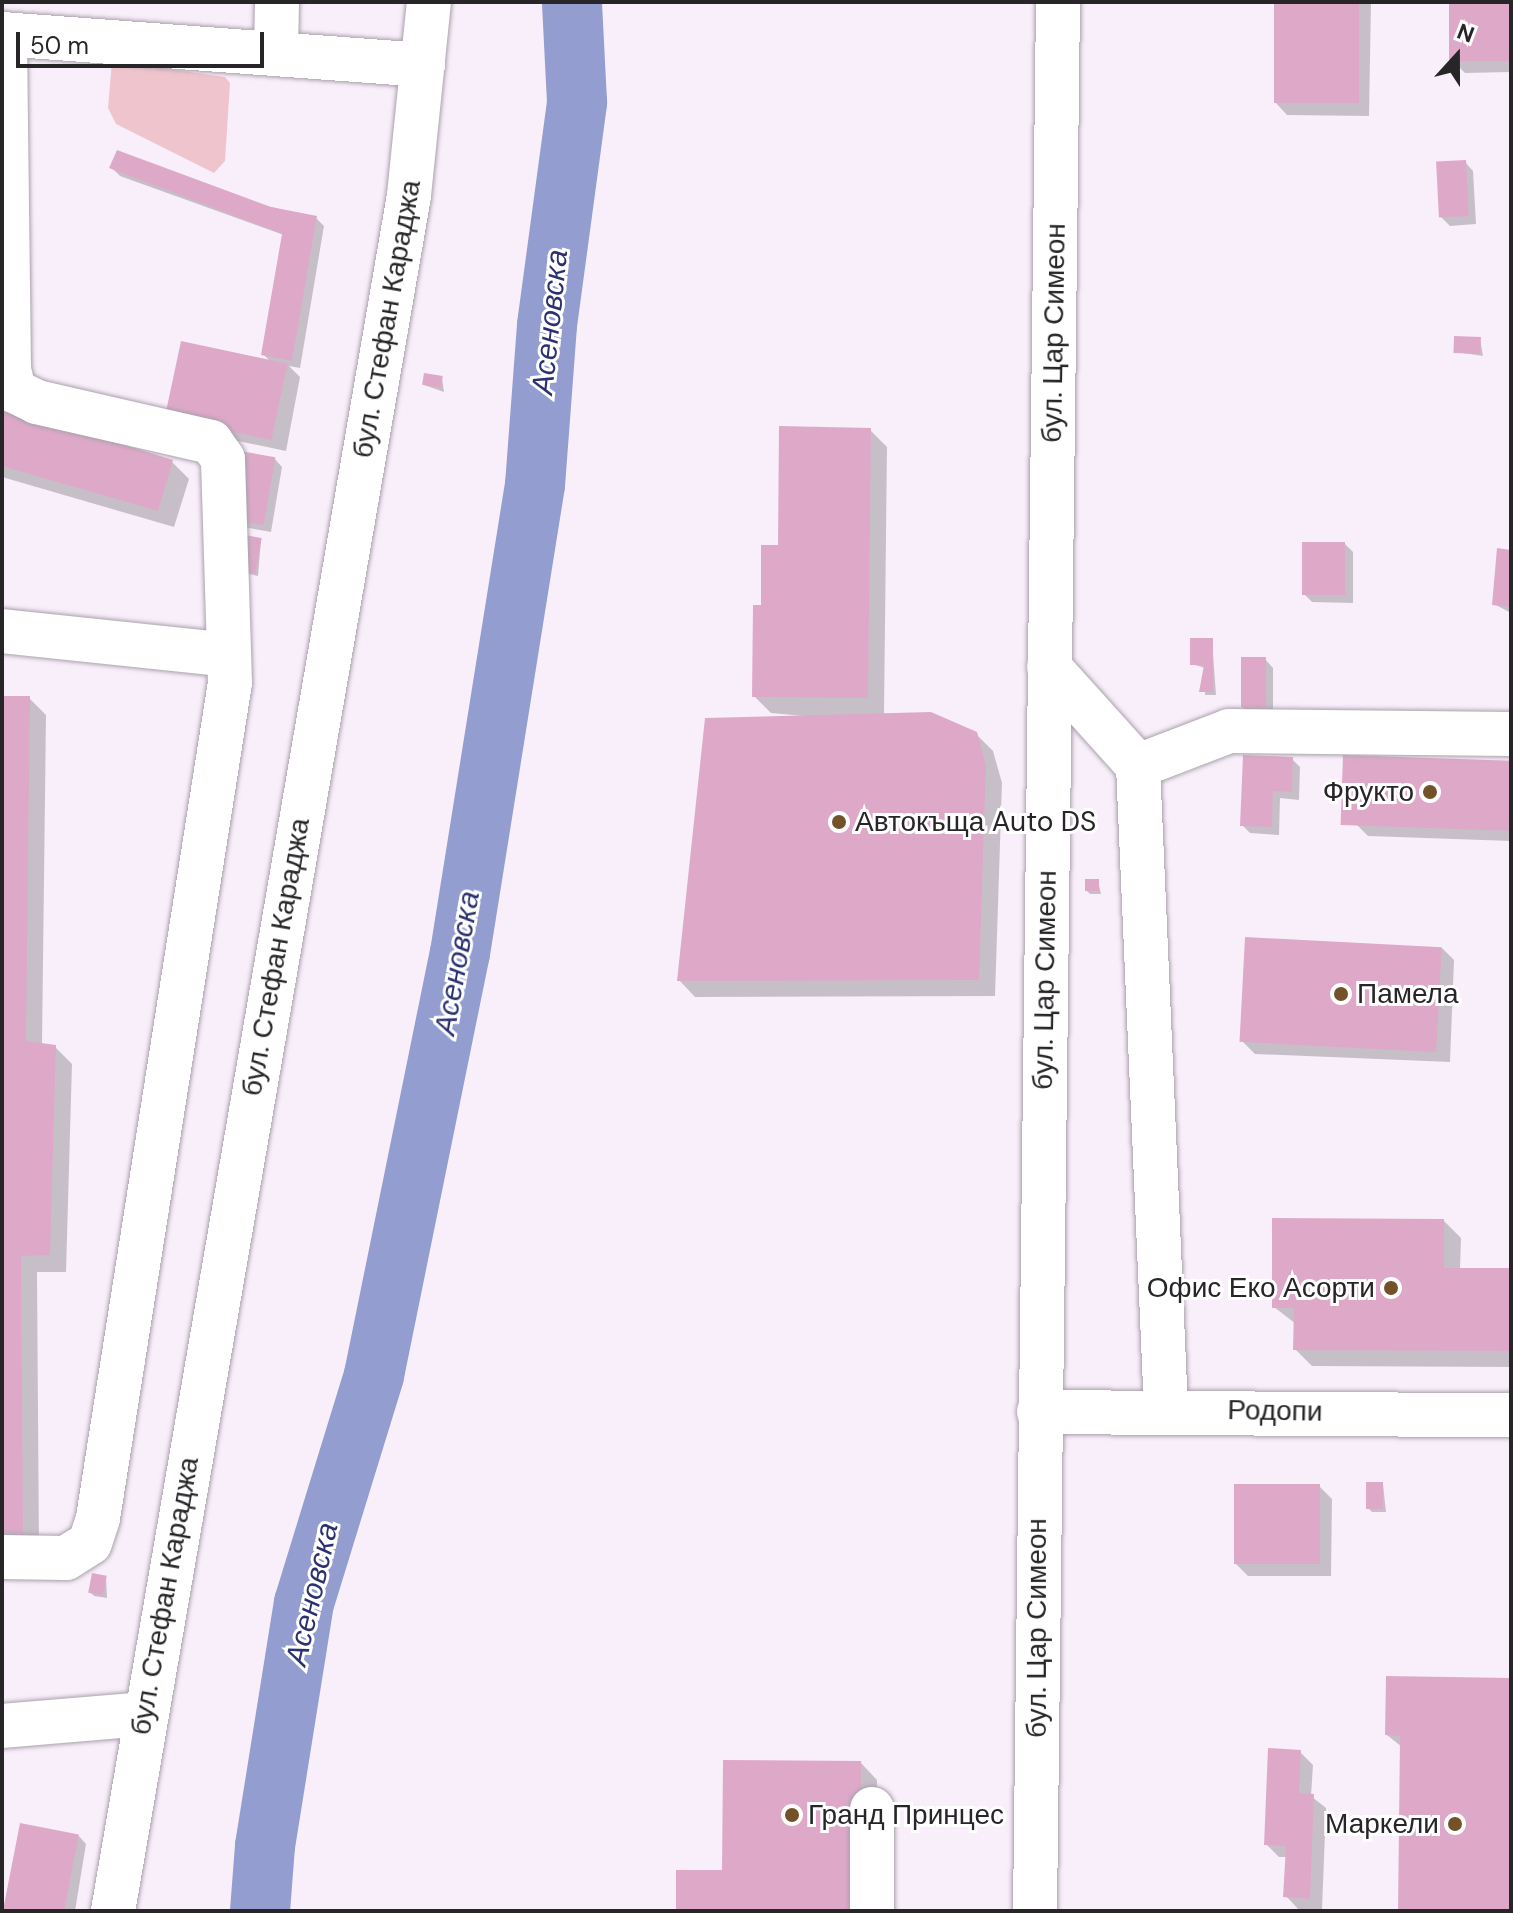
<!DOCTYPE html>
<meta charset="utf-8">
<style>
body{margin:0}
#map{position:relative;width:1513px;height:1913px;overflow:hidden;background:#f9effb;font-family:"DM Sans",sans-serif}
div>[style]{position:absolute}
.green>*{inset:0;background:#f0c4cd}
.shadow>*{inset:0;background:#0003}
.river>*{height:60px;margin:-30px;padding:0 30px;transform-origin:30px;border-radius:30px;background:#939dd0}
.building>*{inset:0;background:#dea9c9;transform-origin:0 0}
.roads{filter:drop-shadow(0 0 2px #aaa1ac) drop-shadow(0 0 2px #aaa1ac)}
.minor>*{height:44px;margin:-22px;padding:0 22px;transform-origin:22px;border-radius:22px;background:#fff}
.major>*{height:44px;margin:-22px;padding:0 22px;transform-origin:22px;border-radius:22px;background:#fff}
.dots>*{width:22px;height:22px;translate:-50% -50%;box-sizing:border-box;border:4px solid #fff;border-radius:50%}
span{translate:-50% -50%;white-space:nowrap;text-align:center;line-height:1.15;-webkit-text-stroke:6px #fff;paint-order:stroke}
.street-label{font-size:28px;color:#282529}
.poi-label{font-size:28px;color:#282529}
.right{translate:-100% -50%;text-align:right}
.left{translate:0 -50%;text-align:left}
.water-label{font-size:30px;color:#2b316f;font-style:italic}
.frame{position:absolute;inset:0;border:4px solid #282529;pointer-events:none}
.north{position:absolute;left:1417px;top:16px;width:80px;height:80px;-webkit-text-stroke:6px #fff;paint-order:stroke;rotate:21deg;font-size:22px;font-weight:700;line-height:32px;text-align:center;color:#282529}
.north::after{content:'';display:block;margin:auto;width:28px;height:36px;background:#282529;clip-path:polygon(50% 0,100% 100%,50% 72%,0 100%)}
.scale{position:absolute;left:16px;top:32px;width:248px;height:36px;box-sizing:border-box;border:4px solid #282529;border-top:0;padding-left:10px;font-size:24px;line-height:28px;white-space:nowrap;color:#282529;-webkit-text-stroke:6px #fff;paint-order:stroke}
</style>
<div id="map">
<div class="green">
<div style="clip-path:polygon(112px 61px,225px 77px,230px 83px,225px 161px,214px 173px,116px 124px,108px 108px)"></div>
</div>
<div class="shadow">
<div style="clip-path:polygon(1276px 2px,1371px 2px,1369px 116px,1287px 115px,1275px 102px)"></div>
<div style="clip-path:polygon(1451px 2px,1511px 2px,1511px 72px,1465px 73px,1452px 60px)"></div>
<div style="clip-path:polygon(1465px 162px,1473px 171px,1476px 224px,1450px 226px,1441px 217px)"></div>
<div style="clip-path:polygon(112px 168px,316px 218px,324px 226px,300px 368px,289px 366px,300px 377px,286px 451px,180px 429px,270px 361px,264px 355px,284px 235px,120px 176px)"></div>
<div style="clip-path:polygon(1480px 339px,1483px 356px,1456px 352px)"></div>
<div style="clip-path:polygon(442px 378px,444px 392px,424px 385px)"></div>
<div style="clip-path:polygon(2px 409px,172px 462px,189px 479px,174px 527px,2px 477px)"></div>
<div style="clip-path:polygon(870px 430px,887px 447px,884px 715px,976px 734px,993px 751px,1002px 783px,995px 996px,695px 997px,679px 980px,815px 717px,771px 713px,754px 696px,763px 607px,780px 547px)"></div>
<div style="clip-path:polygon(274px 458px,282px 467px,271px 532px,238px 526px)"></div>
<div style="clip-path:polygon(261px 540px,258px 576px,238px 572px)"></div>
<div style="clip-path:polygon(1345px 544px,1353px 552px,1353px 603px,1312px 602px,1304px 594px)"></div>
<div style="clip-path:polygon(1511px 552px,1511px 613px,1494px 604px)"></div>
<div style="clip-path:polygon(1212px 640px,1216px 695px,1205px 695px,1205px 668px,1192px 664px)"></div>
<div style="clip-path:polygon(1265px 659px,1273px 668px,1273px 715px,1250px 715px,1242px 707px)"></div>
<div style="clip-path:polygon(2px 698px,29px 698px,46px 715px,42px 1045px,55px 1047px,72px 1064px,66px 1272px,37px 1272px,39px 1549px,2px 1547px)"></div>
<div style="clip-path:polygon(1292px 759px,1300px 767px,1299px 800px,1280px 798px,1279px 835px,1250px 833px,1242px 825px)"></div>
<div style="clip-path:polygon(1511px 762px,1511px 841px,1368px 836px,1355px 823px)"></div>
<div style="clip-path:polygon(1098px 881px,1101px 894px,1090px 894px,1086px 890px)"></div>
<div style="clip-path:polygon(1442px 948px,1454px 960px,1450px 1062px,1255px 1054px,1242px 1041px)"></div>
<div style="clip-path:polygon(1444px 1221px,1461px 1238px,1460px 1270px,1511px 1270px,1511px 1367px,1312px 1366px,1295px 1349px,1296px 1324px,1274px 1307px)"></div>
<div style="clip-path:polygon(1383px 1484px,1386px 1512px,1372px 1512px,1368px 1508px)"></div>
<div style="clip-path:polygon(1319px 1486px,1332px 1499px,1331px 1576px,1248px 1576px,1235px 1563px)"></div>
<div style="clip-path:polygon(106px 1577px,107px 1598px,94px 1596px,91px 1593px)"></div>
<div style="clip-path:polygon(1511px 1680px,1511px 1911px,1400px 1911px,1402px 1747px,1387px 1735px)"></div>
<div style="clip-path:polygon(1300px 1752px,1313px 1765px,1311px 1796px,1326px 1808px,1322px 1910px,1298px 1909px,1286px 1896px,1287px 1857px,1279px 1857px,1266px 1844px)"></div>
<div style="clip-path:polygon(861px 1763px,877px 1780px,877px 1911px,678px 1911px)"></div>
<div style="clip-path:polygon(78px 1835px,86px 1844px,75px 1911px,6px 1911px)"></div>
</div>
<div class="river">
<div style="left:260px;top:1911px;width:65px;rotate:-85.6deg"></div>
<div style="left:265px;top:1846px;width:246px;rotate:-80.9deg"></div>
<div style="left:304px;top:1603px;width:239px;rotate:-72.9deg"></div>
<div style="left:374px;top:1375px;width:431px;rotate:-78.5deg"></div>
<div style="left:460px;top:953px;width:474px;rotate:-80.9deg"></div>
<div style="left:535px;top:485px;width:160px;rotate:-85.7deg"></div>
<div style="left:547px;top:325px;width:225px;rotate:-82.3deg"></div>
<div style="left:577px;top:102px;width:100px;rotate:-92.9deg"></div>
</div>
<div class="building">
<div style="left:1274px;top:2px;width:85px;height:101px"></div>
<div style="left:1449px;top:2px;width:62px;height:59px"></div>
<div style="clip-path:polygon(117px 150px,271px 207px,317px 216px,292px 361px,261px 355px,282px 234px,109px 168px)"></div>
<div style="left:1466px;top:160px;width:56px;height:30px;rotate:87deg"></div>
<div style="left:1454px;top:336px;width:27px;height:17px;rotate:2deg"></div>
<div style="left:181px;top:341px;width:109px;height:78px;rotate:12deg"></div>
<div style="left:424px;top:373px;width:19px;height:12px;rotate:9deg"></div>
<div style="clip-path:polygon(2px 407px,173px 460px,158px 511px,2px 466px)"></div>
<div style="clip-path:polygon(779px 426px,871px 428px,868px 698px,752px 697px,753px 605px,761px 605px,761px 545px,778px 545px)"></div>
<div style="left:240px;top:451px;width:36px;height:69px;rotate:10deg"></div>
<div style="left:239px;top:534px;width:23px;height:36px;rotate:10deg"></div>
<div style="left:1302px;top:542px;width:43px;height:53px"></div>
<div style="clip-path:polygon(1497px 548px,1511px 550px,1511px 607px,1492px 605px)"></div>
<div style="clip-path:polygon(1190px 638px,1213px 638px,1213px 692px,1199px 692px,1204px 665px,1190px 665px)"></div>
<div style="left:1241px;top:657px;width:25px;height:50px"></div>
<div style="clip-path:polygon(2px 696px,30px 696px,26px 1041px,56px 1045px,50px 1255px,21px 1256px,23px 1533px,2px 1532px)"></div>
<div style="clip-path:polygon(931px 712px,977px 732px,986px 765px,979px 980px,677px 981px,705px 718px)"></div>
<div style="clip-path:polygon(1243px 755px,1293px 757px,1292px 792px,1273px 791px,1272px 827px,1240px 826px)"></div>
<div style="left:1343px;top:755px;width:168px;height:70px;rotate:2deg"></div>
<div style="left:1085px;top:879px;width:14px;height:12px"></div>
<div style="left:1245px;top:937px;width:197px;height:105px;rotate:3deg"></div>
<div style="clip-path:polygon(1272px 1218px,1444px 1219px,1444px 1268px,1511px 1268px,1511px 1351px,1293px 1350px,1294px 1308px,1272px 1308px)"></div>
<div style="left:1366px;top:1482px;width:17px;height:27px"></div>
<div style="left:1234px;top:1484px;width:86px;height:80px"></div>
<div style="left:92px;top:1573px;width:15px;height:20px;rotate:11deg"></div>
<div style="clip-path:polygon(1386px 1676px,1511px 1678px,1511px 1911px,1398px 1911px,1400px 1736px,1385px 1735px)"></div>
<div style="clip-path:polygon(1268px 1748px,1301px 1750px,1299px 1793px,1314px 1794px,1310px 1899px,1283px 1897px,1286px 1846px,1264px 1845px)"></div>
<div style="clip-path:polygon(723px 1760px,861px 1761px,860px 1911px,676px 1911px,676px 1870px,722px 1870px)"></div>
<div style="left:20px;top:1823px;width:60px;height:89px;rotate:11deg"></div>
</div>
<div class="roads">
<div class="minor">
<div style="left:2px;top:34px;width:422px;rotate:4.2deg"></div>
<div style="left:276px;top:53px;width:51px;rotate:-88.9deg"></div>
<div style="left:2px;top:631px;width:228px;rotate:6deg"></div>
<div style="left:1049px;top:667px;width:133px;rotate:48deg"></div>
<div style="left:1138px;top:766px;width:644px;rotate:87.51deg"></div>
<div style="left:1138px;top:766px;width:97px;rotate:-21deg"></div>
<div style="left:1229px;top:731px;width:282px;rotate:0.6deg"></div>
<div style="left:1039px;top:1412px;width:472px;rotate:0.4deg"></div>
<div style="left:2px;top:1557px;width:64px;rotate:0.9deg"></div>
<div style="left:66px;top:1558px;width:28px;rotate:-32deg"></div>
<div style="left:90px;top:1543px;width:26px;rotate:-72deg"></div>
<div style="left:98px;top:1518px;width:845px;rotate:-81.02deg"></div>
<div style="left:230px;top:683px;width:224px;rotate:-91.8deg"></div>
<div style="left:223px;top:459px;width:21px;rotate:-125deg"></div>
<div style="left:211px;top:442px;width:179px;rotate:-167.1deg"></div>
<div style="left:37px;top:402px;width:25px;rotate:-154deg"></div>
<div style="left:14px;top:391px;width:23px;rotate:-103deg"></div>
<div style="left:9px;top:369px;width:335px;rotate:-90.7deg"></div>
<div style="left:2px;top:1726px;width:144px;rotate:-4.8deg"></div>
<div style="left:872px;top:1911px;width:102px;rotate:-90deg"></div>
</div>
<div class="major">
<div style="left:113px;top:1911px;width:1741px;rotate:-80.21deg"></div>
<div style="left:409px;top:195px;width:194px;rotate:-84.1deg"></div>
<div style="left:1035px;top:1911px;width:1909px;rotate:-89.31deg"></div>
</div>
</div>
<div class="dots">
<div style="left:1430px;top:792px;background:#735229"></div>
<div style="left:839px;top:822px;background:#735229"></div>
<div style="left:1341px;top:994px;background:#735229"></div>
<div style="left:1391px;top:1288px;background:#735229"></div>
<div style="left:792px;top:1815px;background:#735229"></div>
<div style="left:1455px;top:1824px;background:#735229"></div>
</div>
<div class="street-label">
<span style="left:387px;top:319px;rotate:-80deg">бул. Стефан Караджа</span>
<span style="left:1054px;top:333px;rotate:-89deg">бул. Цар Симеон</span>
<span style="left:276px;top:957px;rotate:-80deg">бул. Стефан Караджа</span>
<span style="left:1045px;top:980px;rotate:-89deg">бул. Цар Симеон</span>
<span style="left:1275px;top:1411px;rotate:1deg">Родопи</span>
<span style="left:165px;top:1596px;rotate:-80deg">бул. Стефан Караджа</span>
<span style="left:1037px;top:1628px;rotate:-90deg">бул. Цар Симеон</span>
</div>
<div class="poi-label">
<span class="right" style="left:1414px;top:792px">Фрукто</span>
<span class="left" style="left:855px;top:822px">Автокъща Auto DS</span>
<span class="left" style="left:1357px;top:994px">Памела</span>
<span class="right" style="left:1375px;top:1288px">Офис Еко Асорти</span>
<span class="left" style="left:808px;top:1815px">Гранд Принцес</span>
<span class="right" style="left:1439px;top:1824px">Маркели</span>
</div>
<div class="water-label">
<span style="left:550px;top:322px;rotate:-84deg">Асеновска</span>
<span style="left:457px;top:963px;rotate:-80deg">Асеновска</span>
<span style="left:312px;top:1594px;rotate:-77deg">Асеновска</span>
</div>
<div class="frame"></div>
<div class="north">N</div>
<div class="scale">50 m</div>
</div>
